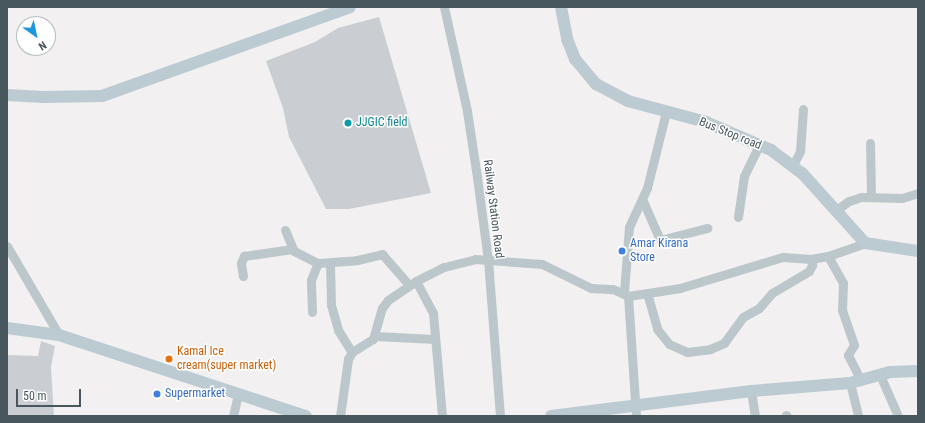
<!DOCTYPE html>
<style>
body{margin:0}
#map{position:relative;width:925px;height:423px;overflow:hidden;background:#f2f0f0;font-family:"Roboto Condensed",sans-serif}
div>[style]{position:absolute}
.building>*{inset:0;background:#caced2}
.street>*{height:9px;margin:-4.5px;padding:0 4.5px;transform-origin:4.5px;border-radius:4.5px;background:#bcc7cc}
.secondary>*{height:12px;margin:-6px;padding:0 6px;transform-origin:6px;border-radius:6px;background:#bccad1}
.dots>*{width:11px;height:11px;translate:-50% -50%;box-sizing:border-box;border:2px solid #fff;border-radius:50%}
span{translate:-50% -50%;white-space:nowrap;text-align:center;line-height:1.15;-webkit-text-stroke:3px #fff;paint-order:stroke}
.culture-label{font-size:12px;color:#0d838f}
.left{translate:0 -50%;text-align:left}
.street-label{font-size:12px;color:#48575d}
.shop-label{font-size:12px;color:#366cbe}
.food-label{font-size:12px;color:#c56008}
.frame{position:absolute;inset:0;border:8px solid #48575d;pointer-events:none}
.north{position:absolute;left:16px;top:16px;width:40px;height:40px;box-sizing:border-box;background:#fff;border:1px solid #b6bcbe;border-radius:50%;rotate:147deg;font-size:11px;font-weight:700;line-height:16px;text-align:center;color:#48575d}
.north::after{content:'';display:block;margin:auto;width:14px;height:18px;background:#1e96dd;clip-path:polygon(50% 0,100% 100%,50% 72%,0 100%)}
.scale{position:absolute;left:16px;top:389px;width:65px;height:18px;box-sizing:border-box;border:2px solid #48575d;border-top:0;padding-left:5px;font-size:12px;line-height:14px;white-space:nowrap;color:#48575d;-webkit-text-stroke:3px #fff;paint-order:stroke}
</style>
<div id="map">
<div class="building">
<div style="clip-path:polygon(379px 17px,431px 193px,349px 209px,326px 209px,289px 137px,283px 108px,266px 61px,315px 42px,338px 28px)"></div>
<div style="clip-path:polygon(41px 341px,55px 346px,51px 367px,54px 416px,7px 416px,7px 355px,38px 356px)"></div>
</div>
<div class="street">
<div style="left:444px;top:7px;width:107px;rotate:77.5deg"></div>
<div style="left:467px;top:111px;width:67px;rotate:81.4deg"></div>
<div style="left:477px;top:177px;width:84px;rotate:82.5deg"></div>
<div style="left:488px;top:260px;width:156px;rotate:85.6deg"></div>
<div style="left:870px;top:143px;width:53px;rotate:88.9deg"></div>
<div style="left:793px;top:165px;width:16px;rotate:-63deg"></div>
<div style="left:800px;top:151px;width:42px;rotate:-85.9deg"></div>
<div style="left:643px;top:201px;width:43px;rotate:66.4deg"></div>
<div style="left:660px;top:240px;width:49px;rotate:-14.3deg"></div>
<div style="left:835px;top:211px;width:17px;rotate:-36deg"></div>
<div style="left:849px;top:201px;width:13px;rotate:-18deg"></div>
<div style="left:861px;top:197px;width:41px;rotate:1.4deg"></div>
<div style="left:902px;top:198px;width:17px;rotate:-17deg"></div>
<div style="left:738px;top:217px;width:41px;rotate:-81.7deg"></div>
<div style="left:744px;top:176px;width:34px;rotate:-64deg"></div>
<div style="left:285px;top:230px;width:23px;rotate:67deg"></div>
<div style="left:294px;top:251px;width:27px;rotate:27deg"></div>
<div style="left:318px;top:263px;width:39px;rotate:-4deg"></div>
<div style="left:357px;top:260px;width:26px;rotate:-13deg"></div>
<div style="left:382px;top:254px;width:41px;rotate:48.9deg"></div>
<div style="left:7px;top:246px;width:103px;rotate:59.7deg"></div>
<div style="left:828px;top:256px;width:31px;rotate:61deg"></div>
<div style="left:843px;top:283px;width:27px;rotate:92deg"></div>
<div style="left:842px;top:310px;width:37px;rotate:71deg"></div>
<div style="left:854px;top:345px;width:12px;rotate:121deg"></div>
<div style="left:848px;top:355px;width:28px;rotate:63deg"></div>
<div style="left:330px;top:264px;width:41px;rotate:88.6deg"></div>
<div style="left:331px;top:305px;width:26px;rotate:74deg"></div>
<div style="left:338px;top:330px;width:26px;rotate:58deg"></div>
<div style="left:243px;top:276px;width:13px;rotate:-99deg"></div>
<div style="left:241px;top:263px;width:8px;rotate:-67deg"></div>
<div style="left:244px;top:256px;width:49px;rotate:-8.3deg"></div>
<div style="left:416px;top:281px;width:36px;rotate:62deg"></div>
<div style="left:433px;top:313px;width:103px;rotate:85deg"></div>
<div style="left:624px;top:292px;width:65px;rotate:-85.6deg"></div>
<div style="left:629px;top:227px;width:43px;rotate:-65.2deg"></div>
<div style="left:647px;top:188px;width:78px;rotate:-76deg"></div>
<div style="left:647px;top:293px;width:37px;rotate:74deg"></div>
<div style="left:657px;top:329px;width:19px;rotate:51deg"></div>
<div style="left:669px;top:344px;width:20px;rotate:24deg"></div>
<div style="left:687px;top:352px;width:23px;rotate:-7deg"></div>
<div style="left:710px;top:349px;width:15px;rotate:-23deg"></div>
<div style="left:724px;top:343px;width:32px;rotate:-54deg"></div>
<div style="left:743px;top:317px;width:18px;rotate:-29deg"></div>
<div style="left:759px;top:308px;width:20px;rotate:-49deg"></div>
<div style="left:772px;top:293px;width:43px;rotate:-30.7deg"></div>
<div style="left:809px;top:271px;width:7px;rotate:-63deg"></div>
<div style="left:812px;top:265px;width:6px;rotate:-99deg"></div>
<div style="left:312px;top:312px;width:32px;rotate:-92deg"></div>
<div style="left:311px;top:280px;width:18px;rotate:-68deg"></div>
<div style="left:375px;top:336px;width:60px;rotate:2.9deg"></div>
<div style="left:880px;top:375px;width:45px;rotate:66.3deg"></div>
<div style="left:850px;top:383px;width:34px;rotate:76deg"></div>
<div style="left:751px;top:391px;width:25px;rotate:81deg"></div>
<div style="left:786px;top:415px;width:1px;rotate:45deg"></div>
<div style="left:233px;top:416px;width:23px;rotate:-77deg"></div>
<div style="left:340px;top:416px;width:58px;rotate:-82deg"></div>
<div style="left:348px;top:359px;width:8px;rotate:-60deg"></div>
<div style="left:352px;top:352px;width:25px;rotate:-32deg"></div>
<div style="left:373px;top:339px;width:32px;rotate:-74deg"></div>
<div style="left:382px;top:308px;width:10px;rotate:-53deg"></div>
<div style="left:388px;top:300px;width:34px;rotate:-34deg"></div>
<div style="left:416px;top:281px;width:31px;rotate:-27deg"></div>
<div style="left:444px;top:267px;width:32px;rotate:-14deg"></div>
<div style="left:475px;top:259px;width:67px;rotate:4.3deg"></div>
<div style="left:542px;top:264px;width:55px;rotate:26.1deg"></div>
<div style="left:591px;top:288px;width:22px;rotate:3deg"></div>
<div style="left:613px;top:289px;width:17px;rotate:25deg"></div>
<div style="left:636px;top:416px;width:120px;rotate:-93.8deg"></div>
<div style="left:628px;top:296px;width:53px;rotate:-8.7deg"></div>
<div style="left:680px;top:288px;width:108px;rotate:-16.8deg"></div>
<div style="left:783px;top:257px;width:28px;rotate:4deg"></div>
<div style="left:811px;top:259px;width:17px;rotate:-10deg"></div>
<div style="left:828px;top:256px;width:39px;rotate:-19deg"></div>
</div>
<div class="secondary">
<div style="left:561px;top:7px;width:33px;rotate:79deg"></div>
<div style="left:567px;top:39px;width:22px;rotate:68deg"></div>
<div style="left:575px;top:59px;width:33px;rotate:50deg"></div>
<div style="left:596px;top:84px;width:36px;rotate:28deg"></div>
<div style="left:628px;top:101px;width:81px;rotate:15.1deg"></div>
<div style="left:706px;top:122px;width:71px;rotate:23.3deg"></div>
<div style="left:771px;top:150px;width:39px;rotate:37deg"></div>
<div style="left:802px;top:173px;width:94px;rotate:48deg"></div>
<div style="left:865px;top:243px;width:54px;rotate:8.6deg"></div>
<div style="left:7px;top:95px;width:36px;rotate:3deg"></div>
<div style="left:43px;top:97px;width:59px;rotate:-1deg"></div>
<div style="left:102px;top:96px;width:263px;rotate:-19.7deg"></div>
<div style="left:7px;top:328px;width:52px;rotate:7.7deg"></div>
<div style="left:59px;top:335px;width:260px;rotate:18.2deg"></div>
<div style="left:551px;top:416px;width:202px;rotate:-7.1deg"></div>
<div style="left:751px;top:391px;width:99px;rotate:-4.6deg"></div>
<div style="left:850px;top:383px;width:41px;rotate:-15.4deg"></div>
<div style="left:890px;top:372px;width:28px;rotate:-2deg"></div>
</div>
<div class="dots">
<div style="left:348px;top:123px;background:#0f9aa8"></div>
<div style="left:622px;top:251px;background:#3f7fe0"></div>
<div style="left:169px;top:359px;background:#e8710a"></div>
<div style="left:157px;top:394px;background:#3f7fe0"></div>
</div>
<div class="culture-label">
<span class="left" style="left:356px;top:123px">JJGIC field</span>
</div>
<div class="street-label">
<span style="left:730px;top:134px;rotate:22deg">Bus Stop road</span>
<span style="left:493px;top:209px;rotate:83deg">Railway Station Road</span>
</div>
<div class="shop-label">
<span class="left" style="left:630px;top:251px">Amar Kirana<br>Store</span>
<span class="left" style="left:165px;top:394px">Supermarket</span>
</div>
<div class="food-label">
<span class="left" style="left:177px;top:359px">Kamal Ice<br>cream(super market)</span>
</div>
<div class="frame"></div>
<div class="north">N</div>
<div class="scale">50 m</div>
</div>
